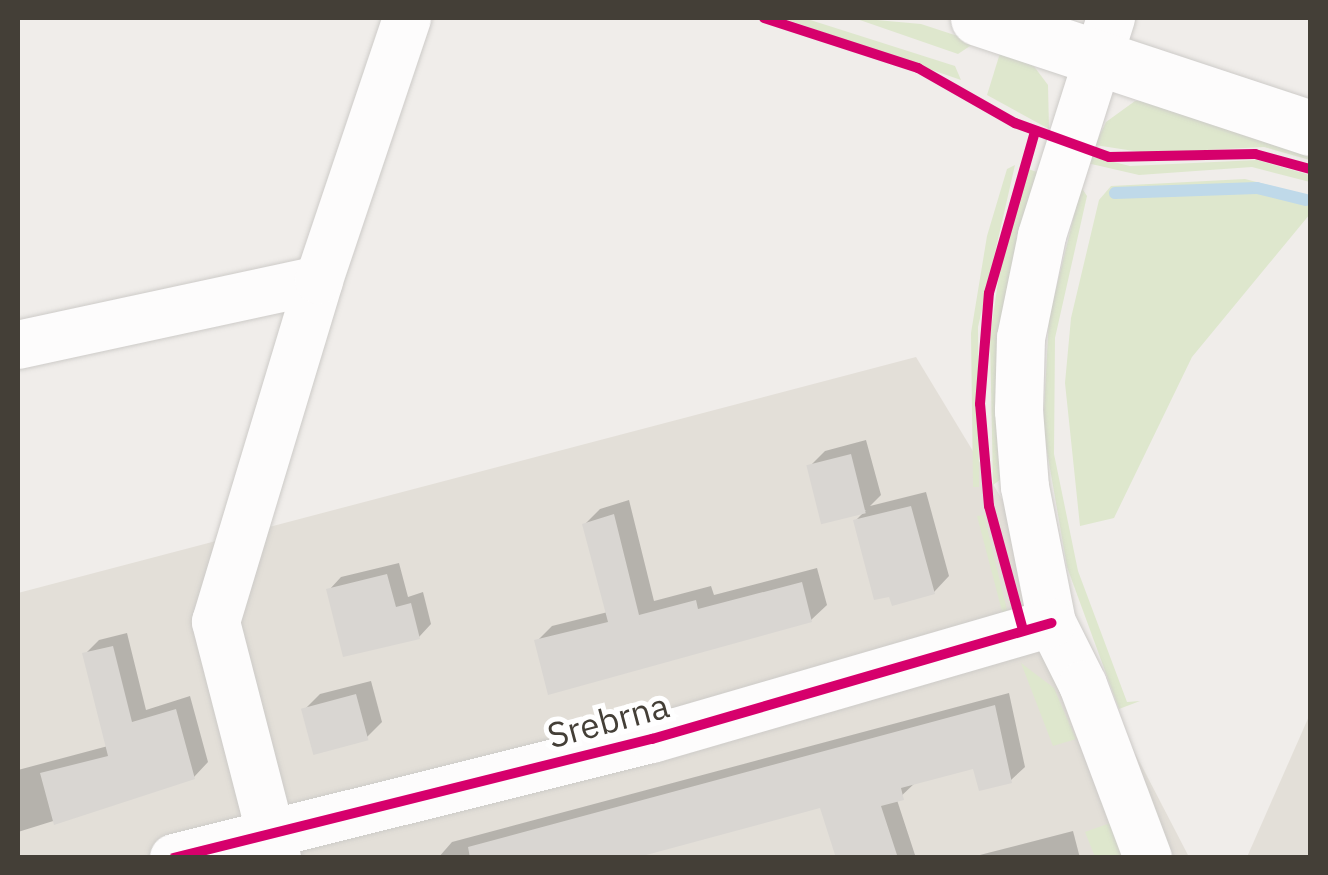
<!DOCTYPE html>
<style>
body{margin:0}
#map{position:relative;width:1328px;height:875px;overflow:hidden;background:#f0edea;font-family:"IBM Plex Sans",sans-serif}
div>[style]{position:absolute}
.residential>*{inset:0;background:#e3dfd8}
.green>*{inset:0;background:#dee7cd}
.shadow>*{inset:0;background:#0003}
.stream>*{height:12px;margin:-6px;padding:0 6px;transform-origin:6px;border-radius:6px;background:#bfd9e9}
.building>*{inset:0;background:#d9d6d2;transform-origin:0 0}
.roads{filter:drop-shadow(0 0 2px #cdcbc8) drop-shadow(0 0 2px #cdcbc8)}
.minor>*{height:48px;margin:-24px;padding:0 24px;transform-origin:24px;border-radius:24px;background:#fdfcfc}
.tertiary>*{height:55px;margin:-27.5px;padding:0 27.5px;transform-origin:27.5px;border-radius:27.5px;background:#fdfcfc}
.cycleway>*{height:10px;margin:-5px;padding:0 5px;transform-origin:5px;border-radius:5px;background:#d6006c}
span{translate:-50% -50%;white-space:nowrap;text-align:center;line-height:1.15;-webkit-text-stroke:10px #fff;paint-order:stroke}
.street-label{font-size:35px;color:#443f37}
.frame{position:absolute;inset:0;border:20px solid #443f37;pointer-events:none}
</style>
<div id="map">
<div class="residential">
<div style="clip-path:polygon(916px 357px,1011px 514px,1189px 857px,18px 858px,18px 593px)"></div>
<div style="clip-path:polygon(1310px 714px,1310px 857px,1247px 857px)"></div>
</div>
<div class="green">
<div style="clip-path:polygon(782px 18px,804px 18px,955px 66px,961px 80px)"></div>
<div style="clip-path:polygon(854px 18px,921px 24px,976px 42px,958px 54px)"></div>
<div style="clip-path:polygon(1001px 50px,1033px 65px,1048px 85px,1049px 129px,987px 95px)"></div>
<div style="clip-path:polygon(1135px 101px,1153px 101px,1310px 151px,1310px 160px,1264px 147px,1147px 153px,1095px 145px,1106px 122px)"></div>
<div style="clip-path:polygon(1089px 156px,1130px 166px,1257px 160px,1310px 175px,1310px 182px,1252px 167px,1139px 175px,1087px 163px)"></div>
<div style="clip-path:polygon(1015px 165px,978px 327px,979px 487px,973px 487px,971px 333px,987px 236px,1007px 169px)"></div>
<div style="clip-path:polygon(1028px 169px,1037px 172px,1000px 334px,1001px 479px,993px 485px,990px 336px,1001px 262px)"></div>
<div style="clip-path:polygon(1245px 179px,1310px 196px,1310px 214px,1192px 357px,1114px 518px,1080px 526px,1065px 383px,1071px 318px,1099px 200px,1111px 186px)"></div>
<div style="clip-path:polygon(1081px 187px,1087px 196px,1055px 338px,1054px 454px,1078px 571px,1127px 702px,1140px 701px,1119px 709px,1067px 567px,1043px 428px,1049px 318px)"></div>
<div style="clip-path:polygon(984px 515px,1007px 610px,1003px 615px,977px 516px)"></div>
<div style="clip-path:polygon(1021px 663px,1054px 688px,1076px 739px,1053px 746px)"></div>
<div style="clip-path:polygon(1110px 823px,1122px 857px,1095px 857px,1085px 832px)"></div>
</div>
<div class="shadow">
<div style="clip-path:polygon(866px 440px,881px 495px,870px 506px,926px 492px,949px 576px,934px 592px,855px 521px,866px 510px,824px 522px,809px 467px,825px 451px)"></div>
<div style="clip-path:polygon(629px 500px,654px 601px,711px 586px,714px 595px,817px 568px,827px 605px,811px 620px,537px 641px,552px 626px,608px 612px,585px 524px,600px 509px)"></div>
<div style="clip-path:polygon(399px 563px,408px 597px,423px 592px,431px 624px,419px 637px,329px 590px,341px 577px)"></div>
<div style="clip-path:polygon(127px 633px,146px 710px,190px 696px,208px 762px,194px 777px,18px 832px,18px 770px,108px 746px,85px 654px,99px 640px)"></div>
<div style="clip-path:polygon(371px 681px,382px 722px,366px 738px,304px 710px,320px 694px)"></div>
<div style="clip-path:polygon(1009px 693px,1025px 767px,1011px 780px,974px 766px,916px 782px,897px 800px,916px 858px,839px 858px,822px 805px,614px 858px,438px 858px,452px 842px)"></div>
<div style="clip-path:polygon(1073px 831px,1080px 858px,968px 858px)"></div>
</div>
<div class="stream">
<div style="left:1115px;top:193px;width:142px;rotate:-2deg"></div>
<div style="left:1257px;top:188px;width:50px;rotate:13.8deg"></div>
</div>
<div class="building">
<div style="left:851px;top:454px;width:61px;height:46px;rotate:76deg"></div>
<div style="clip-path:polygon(911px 506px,935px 594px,892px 606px,889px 597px,874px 600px,853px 520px)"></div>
<div style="clip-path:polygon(614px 514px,639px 615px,696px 600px,698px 609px,802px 582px,812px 622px,548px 695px,534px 640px,608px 622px,582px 524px)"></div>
<div style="clip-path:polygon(387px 574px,396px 607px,411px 603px,420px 639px,343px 657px,326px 589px)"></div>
<div style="clip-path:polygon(113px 646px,132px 722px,176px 709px,195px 779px,54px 825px,40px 773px,108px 756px,82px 653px)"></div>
<div style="left:356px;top:694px;width:48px;height:57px;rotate:75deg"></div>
<div style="clip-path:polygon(995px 705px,1012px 783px,979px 791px,973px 769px,901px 788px,904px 800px,881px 806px,898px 858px,836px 858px,820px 808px,635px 858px,470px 858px,468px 847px)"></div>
</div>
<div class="roads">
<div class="minor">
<div style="left:1111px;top:18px;width:229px;rotate:107.6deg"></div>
<div style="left:1042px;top:236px;width:104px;rotate:101.6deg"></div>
<div style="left:1021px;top:338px;width:73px;rotate:91.6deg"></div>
<div style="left:1019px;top:411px;width:76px;rotate:85.5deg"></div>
<div style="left:1025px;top:487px;width:139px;rotate:78.8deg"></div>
<div style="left:1052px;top:623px;width:69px;rotate:63.4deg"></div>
<div style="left:1083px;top:685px;width:185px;rotate:69.4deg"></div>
<div style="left:18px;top:345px;width:308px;rotate:-12.2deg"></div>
<div style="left:174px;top:858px;width:493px;rotate:-14deg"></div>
<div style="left:652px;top:739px;width:416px;rotate:-16.2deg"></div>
<div style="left:277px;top:858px;width:244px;rotate:-104.5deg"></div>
<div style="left:216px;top:622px;width:357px;rotate:-73.2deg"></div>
<div style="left:319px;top:280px;width:276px;rotate:-71.4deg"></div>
</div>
<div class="tertiary">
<div style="left:978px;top:18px;width:350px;rotate:18.3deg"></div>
</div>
</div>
<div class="cycleway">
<div style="left:764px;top:18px;width:162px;rotate:18deg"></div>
<div style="left:918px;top:68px;width:112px;rotate:29.6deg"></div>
<div style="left:1015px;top:123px;width:100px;rotate:19.9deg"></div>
<div style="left:1109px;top:157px;width:146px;rotate:-1.2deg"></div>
<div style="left:1255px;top:154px;width:57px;rotate:15.3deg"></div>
<div style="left:1023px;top:630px;width:129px;rotate:-105.3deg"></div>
<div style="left:989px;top:506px;width:102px;rotate:-95deg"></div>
<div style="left:980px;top:404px;width:111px;rotate:-85.4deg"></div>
<div style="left:989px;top:293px;width:167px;rotate:-74.1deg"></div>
<div style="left:174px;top:858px;width:493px;rotate:-14deg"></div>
<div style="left:652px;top:739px;width:416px;rotate:-16.2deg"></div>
</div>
<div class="street-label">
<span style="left:608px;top:720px;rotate:-15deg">Srebrna</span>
</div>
<div class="frame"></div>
</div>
